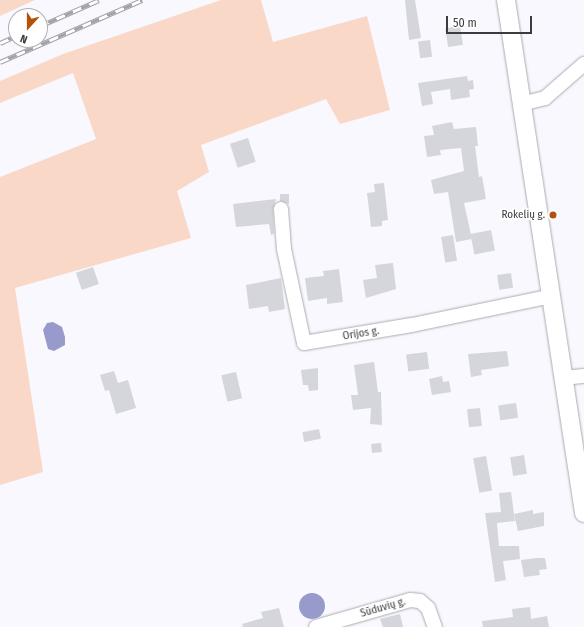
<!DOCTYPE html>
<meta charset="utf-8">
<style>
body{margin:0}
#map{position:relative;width:584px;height:627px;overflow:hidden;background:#f8f8fe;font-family:"Fira Sans Condensed",sans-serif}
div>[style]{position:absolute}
.green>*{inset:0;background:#fad8c7}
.water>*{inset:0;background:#989acc}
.round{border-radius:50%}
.building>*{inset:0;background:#d5d6db;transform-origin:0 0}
.roads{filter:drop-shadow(0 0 1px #aaabb0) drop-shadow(0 0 1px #aaabb0)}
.minor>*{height:14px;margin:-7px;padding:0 7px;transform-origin:7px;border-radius:7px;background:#fff}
.major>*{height:18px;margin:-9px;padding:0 9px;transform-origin:9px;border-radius:9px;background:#fff}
.rail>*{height:4.5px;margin-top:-2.25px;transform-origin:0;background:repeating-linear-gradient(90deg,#fff 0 9px,#a2a3a7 0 18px);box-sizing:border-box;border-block:1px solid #a2a3a7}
.dots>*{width:11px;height:11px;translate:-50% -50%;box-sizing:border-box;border:2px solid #fff;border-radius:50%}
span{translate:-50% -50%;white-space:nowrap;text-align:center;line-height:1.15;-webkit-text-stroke:3.5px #fff;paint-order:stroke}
.poi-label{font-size:11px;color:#3b3c3e}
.right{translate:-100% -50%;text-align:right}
.street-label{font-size:11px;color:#3b3c3e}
.north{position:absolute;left:8px;top:8px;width:40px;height:40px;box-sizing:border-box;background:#fff;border:1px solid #b1b1b2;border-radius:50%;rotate:201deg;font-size:11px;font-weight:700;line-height:16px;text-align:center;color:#3b3c3e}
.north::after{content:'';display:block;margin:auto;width:14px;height:18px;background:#b2520b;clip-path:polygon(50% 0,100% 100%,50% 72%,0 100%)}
.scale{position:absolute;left:446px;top:16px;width:86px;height:18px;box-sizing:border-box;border:2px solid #3b3c3e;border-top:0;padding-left:5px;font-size:12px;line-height:14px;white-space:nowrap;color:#3b3c3e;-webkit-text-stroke:3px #fff;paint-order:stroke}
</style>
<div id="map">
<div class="green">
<div style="clip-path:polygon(0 0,35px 0,0 16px)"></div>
<div style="clip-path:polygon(221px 0,261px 0,273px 42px,367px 16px,390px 110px,340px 124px,326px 99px,201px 145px,209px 172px,177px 191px,191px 238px,15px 288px,43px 472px,0 485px,0 177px,96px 139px,73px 73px,0 103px,0 81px,63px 54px)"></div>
</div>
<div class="water">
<div style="clip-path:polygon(53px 322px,62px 327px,65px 337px,65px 345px,54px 351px,48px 349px,43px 330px,47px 323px)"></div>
<div class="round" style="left:299px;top:593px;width:26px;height:26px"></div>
</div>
<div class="building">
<div style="clip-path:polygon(405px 0,415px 0,421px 38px,409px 40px)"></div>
<div style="left:460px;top:26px;width:19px;height:15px;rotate:81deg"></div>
<div style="left:430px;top:40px;width:17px;height:12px;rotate:83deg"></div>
<div style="clip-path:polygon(467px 76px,468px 81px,473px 80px,474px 89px,469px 90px,470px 97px,451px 100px,450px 89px,431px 92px,433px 104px,422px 106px,418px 83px)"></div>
<div style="clip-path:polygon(452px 122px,454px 129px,476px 127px,478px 146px,475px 146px,479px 177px,482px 176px,486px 199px,464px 203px,472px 239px,456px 242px,448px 192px,434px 194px,431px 180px,464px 171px,461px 148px,440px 150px,441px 155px,427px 157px,424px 136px,434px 135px,432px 126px)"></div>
<div style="left:248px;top:138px;width:25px;height:19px;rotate:72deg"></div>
<div style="clip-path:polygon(384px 183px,388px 220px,382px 221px,382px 226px,371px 227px,367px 193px,375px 192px,374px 184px)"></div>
<div style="clip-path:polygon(280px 194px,289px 194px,289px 204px,280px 201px)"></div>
<div style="clip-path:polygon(276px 199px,273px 210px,274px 234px,271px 235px,269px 224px,236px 227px,233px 204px)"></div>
<div style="left:491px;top:230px;width:21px;height:21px;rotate:79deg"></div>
<div style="left:453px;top:235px;width:26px;height:12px;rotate:81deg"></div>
<div style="clip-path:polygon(393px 263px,396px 289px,366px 298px,363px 280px,377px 278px,375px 265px)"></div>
<div style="left:93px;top:267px;width:18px;height:18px;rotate:71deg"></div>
<div style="clip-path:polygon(339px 269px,343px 302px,327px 304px,327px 298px,308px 301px,305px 278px,324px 276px,323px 271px)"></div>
<div style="left:511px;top:273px;width:15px;height:14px;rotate:82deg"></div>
<div style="clip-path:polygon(281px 278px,285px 309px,269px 312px,268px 306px,249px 309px,246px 285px)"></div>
<div style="clip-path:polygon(507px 351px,509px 366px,481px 370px,482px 375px,471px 377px,468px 354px)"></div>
<div style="left:427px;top:352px;width:17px;height:21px;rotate:83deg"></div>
<div style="clip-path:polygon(374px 362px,378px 392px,381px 392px,382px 425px,370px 424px,371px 408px,353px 410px,351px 395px,358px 395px,354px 365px)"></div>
<div style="clip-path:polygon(318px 368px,318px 390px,309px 391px,308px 385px,303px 385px,301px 370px)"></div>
<div style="clip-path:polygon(114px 371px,118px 383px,128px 380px,136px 408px,116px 414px,109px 390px,105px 391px,100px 375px)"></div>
<div style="left:236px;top:372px;width:27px;height:15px;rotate:77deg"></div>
<div style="clip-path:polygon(442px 376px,443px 382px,449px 381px,451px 392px,432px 395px,429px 379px)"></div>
<div style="left:516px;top:403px;width:15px;height:18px;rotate:82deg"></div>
<div style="left:480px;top:408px;width:18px;height:13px;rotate:84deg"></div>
<div style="left:319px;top:429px;width:10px;height:17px;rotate:79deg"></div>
<div style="left:381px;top:443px;width:9px;height:10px;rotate:84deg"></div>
<div style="left:524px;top:455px;width:19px;height:14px;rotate:81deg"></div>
<div style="left:486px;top:456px;width:35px;height:13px;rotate:80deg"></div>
<div style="clip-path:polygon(511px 492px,515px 521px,497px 523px,499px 546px,519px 546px,520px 559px,503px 561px,506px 580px,495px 582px,485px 513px,501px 512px,499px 493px)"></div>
<div style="clip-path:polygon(533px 510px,533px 514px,544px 512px,544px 526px,518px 531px,514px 514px)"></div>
<div style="clip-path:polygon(537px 558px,545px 558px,547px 569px,539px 570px,540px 575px,524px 577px,521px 560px)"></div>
<div style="clip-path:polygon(530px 607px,531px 619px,547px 616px,549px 627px,483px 627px,482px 621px,513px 617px,512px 609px)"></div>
<div style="clip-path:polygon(279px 608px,284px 627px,243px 627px,242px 624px,263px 618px,261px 612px)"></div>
<div style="clip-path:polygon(400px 614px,403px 627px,383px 627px,380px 619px)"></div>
</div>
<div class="roads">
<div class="minor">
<div style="left:521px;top:104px;width:25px;rotate:-14deg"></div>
<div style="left:545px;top:98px;width:52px;rotate:-41.1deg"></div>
<div style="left:281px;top:209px;width:40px;rotate:85.7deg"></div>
<div style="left:284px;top:249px;width:96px;rotate:78deg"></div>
<div style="left:304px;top:343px;width:109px;rotate:-9.5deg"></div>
<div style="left:412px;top:325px;width:143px;rotate:-11.7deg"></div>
<div style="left:564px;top:378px;width:20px;rotate:-6deg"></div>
<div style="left:316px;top:627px;width:98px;rotate:-16deg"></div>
<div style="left:410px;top:600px;width:10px;rotate:6deg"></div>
<div style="left:420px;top:601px;width:11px;rotate:41deg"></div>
<div style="left:428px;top:608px;width:20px;rotate:70deg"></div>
</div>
<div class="major">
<div style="left:506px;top:0;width:519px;rotate:81.35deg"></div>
</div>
</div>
<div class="rail">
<div style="left:40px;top:26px;width:64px;rotate:-23.8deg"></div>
<div style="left:0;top:43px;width:17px;rotate:-24deg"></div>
<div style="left:0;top:62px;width:155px;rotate:-23.6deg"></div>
</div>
<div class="dots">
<div style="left:553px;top:215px;background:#b2520b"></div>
</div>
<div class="poi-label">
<span class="right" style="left:545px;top:215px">Rokelių g.</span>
</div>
<div class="street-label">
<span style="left:361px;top:334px;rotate:-9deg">Orijos g.</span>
<span style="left:383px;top:608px;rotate:-16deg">Sūduvių g.</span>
</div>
<div class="north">N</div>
<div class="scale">50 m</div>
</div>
